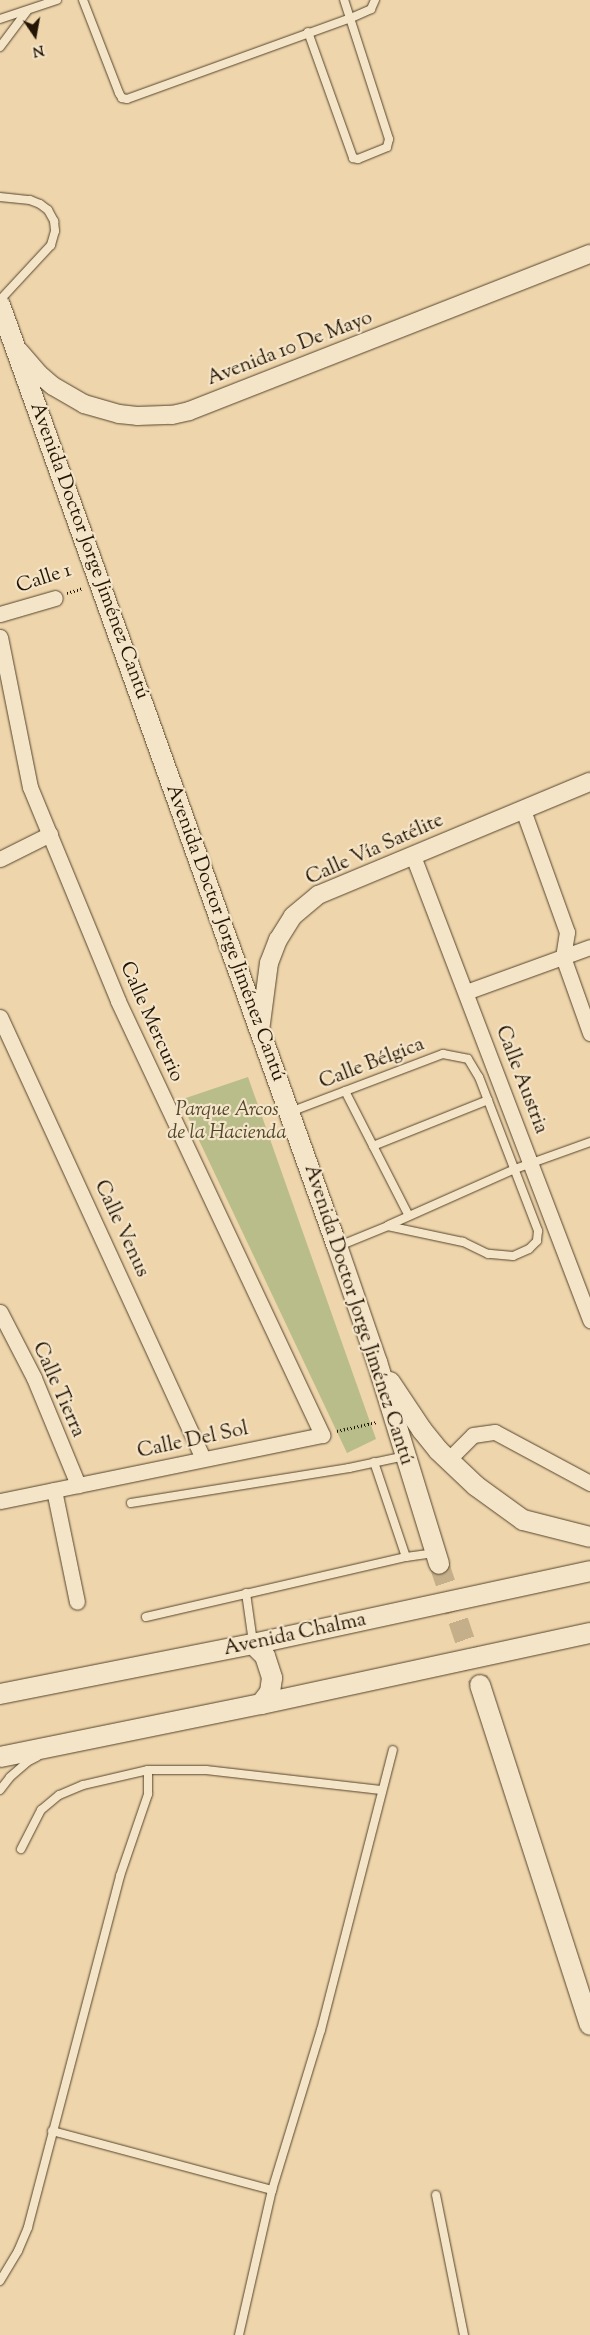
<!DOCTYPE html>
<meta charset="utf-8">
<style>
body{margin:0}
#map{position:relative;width:590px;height:2335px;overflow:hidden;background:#eed5ab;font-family:"Sorts Mill Goudy",serif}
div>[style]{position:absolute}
.green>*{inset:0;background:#b8bd89}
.secondary-tunnel>*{height:20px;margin-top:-10px;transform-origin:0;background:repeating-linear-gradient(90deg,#c5af8a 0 20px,transparent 0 30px)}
.path>*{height:3px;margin-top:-1.5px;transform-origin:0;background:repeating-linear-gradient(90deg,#231505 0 1px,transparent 0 3.5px)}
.roads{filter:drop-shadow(0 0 1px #56452e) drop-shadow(0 0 1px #56452e)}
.service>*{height:8px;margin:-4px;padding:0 4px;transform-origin:4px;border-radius:4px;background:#f4e4c8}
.minor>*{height:15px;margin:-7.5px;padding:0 7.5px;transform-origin:7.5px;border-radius:7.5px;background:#f4e4c8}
.tertiary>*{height:18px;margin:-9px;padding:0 9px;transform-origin:9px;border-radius:9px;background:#f4e4c8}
.secondary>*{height:20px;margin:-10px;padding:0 10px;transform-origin:10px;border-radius:10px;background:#f4e4c8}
span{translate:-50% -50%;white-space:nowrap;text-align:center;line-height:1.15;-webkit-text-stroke:4.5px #f4e4c8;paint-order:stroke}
.street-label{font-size:20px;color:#231505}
.park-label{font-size:20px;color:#50472d;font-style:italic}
.north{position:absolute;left:10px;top:10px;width:50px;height:50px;-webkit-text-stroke:4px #f4e4c8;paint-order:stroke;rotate:168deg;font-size:14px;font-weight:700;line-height:20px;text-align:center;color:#231505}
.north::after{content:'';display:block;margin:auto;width:18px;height:22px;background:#231505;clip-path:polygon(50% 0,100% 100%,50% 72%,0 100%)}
</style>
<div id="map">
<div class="green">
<div style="clip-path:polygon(248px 1077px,376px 1439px,347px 1453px,180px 1100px)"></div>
</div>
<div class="secondary-tunnel">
<div style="left:439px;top:1564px;width:128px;rotate:71.3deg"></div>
</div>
<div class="path">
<div style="left:67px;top:593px;width:17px;rotate:-17deg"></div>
<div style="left:337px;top:1431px;width:41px;rotate:-12.7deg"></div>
</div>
<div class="roads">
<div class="service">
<div style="left:83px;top:0;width:100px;rotate:68.8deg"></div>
<div style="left:119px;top:93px;width:6px;rotate:59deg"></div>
<div style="left:122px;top:98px;width:5px;rotate:11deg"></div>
<div style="left:127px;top:99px;width:238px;rotate:-19.9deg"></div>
<div style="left:351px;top:18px;width:22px;rotate:-24deg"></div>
<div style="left:371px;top:9px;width:10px;rotate:-66deg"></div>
<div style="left:0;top:19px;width:60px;rotate:-18.4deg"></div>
<div style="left:308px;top:32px;width:134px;rotate:70.3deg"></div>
<div style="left:353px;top:158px;width:5px;rotate:11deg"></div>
<div style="left:358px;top:159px;width:31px;rotate:-22deg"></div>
<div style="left:387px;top:147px;width:8px;rotate:-76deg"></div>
<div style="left:389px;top:139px;width:146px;rotate:-107.9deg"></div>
<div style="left:0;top:47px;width:45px;rotate:-53.1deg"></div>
<div style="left:0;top:197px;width:30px;rotate:6deg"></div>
<div style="left:30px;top:200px;width:11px;rotate:22deg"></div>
<div style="left:40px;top:204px;width:10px;rotate:37deg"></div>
<div style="left:48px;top:210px;width:13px;rotate:61deg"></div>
<div style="left:54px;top:221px;width:10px;rotate:84deg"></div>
<div style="left:55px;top:231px;width:15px;rotate:106deg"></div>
<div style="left:51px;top:245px;width:75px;rotate:132.8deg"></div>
<div style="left:345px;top:1091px;width:140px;rotate:62.9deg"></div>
<div style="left:290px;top:1112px;width:164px;rotate:-20.8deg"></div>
<div style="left:443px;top:1054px;width:25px;rotate:11deg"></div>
<div style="left:468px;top:1059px;width:21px;rotate:59deg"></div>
<div style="left:479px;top:1077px;width:165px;rotate:69deg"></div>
<div style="left:538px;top:1231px;width:10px;rotate:96deg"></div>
<div style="left:537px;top:1241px;width:11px;rotate:135deg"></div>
<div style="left:529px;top:1249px;width:17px;rotate:156deg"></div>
<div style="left:513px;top:1256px;width:25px;rotate:-175deg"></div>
<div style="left:488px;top:1254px;width:28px;rotate:-154deg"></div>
<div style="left:463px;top:1242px;width:77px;rotate:-168deg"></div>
<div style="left:388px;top:1226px;width:53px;rotate:157.8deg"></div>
<div style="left:373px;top:1146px;width:124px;rotate:-21.8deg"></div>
<div style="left:389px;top:1225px;width:138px;rotate:-24deg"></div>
<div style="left:515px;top:1169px;width:80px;rotate:-19.8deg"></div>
<div style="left:374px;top:1462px;width:100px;rotate:71.4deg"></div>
<div style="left:406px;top:1557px;width:28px;rotate:-8deg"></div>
<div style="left:131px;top:1503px;width:221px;rotate:-9.1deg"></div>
<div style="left:349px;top:1468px;width:57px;rotate:-12.1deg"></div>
<div style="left:246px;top:1593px;width:49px;rotate:81.9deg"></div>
<div style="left:146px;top:1617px;width:267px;rotate:-13deg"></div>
<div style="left:148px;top:1770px;width:58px"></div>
<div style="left:206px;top:1770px;width:176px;rotate:6.5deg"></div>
<div style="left:0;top:1790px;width:16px;rotate:-52deg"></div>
<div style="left:10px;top:1777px;width:23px;rotate:-41deg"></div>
<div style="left:27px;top:1762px;width:11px;rotate:-27deg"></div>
<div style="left:52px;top:2131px;width:228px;rotate:15deg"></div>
<div style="left:436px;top:2195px;width:143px;rotate:78.7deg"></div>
<div style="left:0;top:2281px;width:35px;rotate:-59deg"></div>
<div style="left:18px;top:2251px;width:26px;rotate:-67deg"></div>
<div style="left:28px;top:2227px;width:363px;rotate:-75.3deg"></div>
<div style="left:120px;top:1876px;width:87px;rotate:-71.1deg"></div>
<div style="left:148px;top:1794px;width:24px;rotate:-90deg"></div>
<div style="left:148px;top:1770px;width:67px;rotate:167deg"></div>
<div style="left:83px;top:1785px;width:26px;rotate:157deg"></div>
<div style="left:59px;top:1795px;width:23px;rotate:140deg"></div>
<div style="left:41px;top:1810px;width:44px;rotate:117.1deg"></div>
<div style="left:239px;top:2335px;width:149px;rotate:-77.2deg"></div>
<div style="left:272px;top:2190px;width:167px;rotate:-73deg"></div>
<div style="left:321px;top:2030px;width:289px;rotate:-75.6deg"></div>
</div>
<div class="minor">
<div style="left:0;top:614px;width:57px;rotate:-16.2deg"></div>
<div style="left:0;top:637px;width:153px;rotate:78.7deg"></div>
<div style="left:30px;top:787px;width:231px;rotate:67.6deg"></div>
<div style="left:118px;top:1001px;width:480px;rotate:64.8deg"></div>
<div style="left:322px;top:1435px;width:329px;rotate:168.4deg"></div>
<div style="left:523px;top:810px;width:130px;rotate:70.2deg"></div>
<div style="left:567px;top:932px;width:25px;rotate:99deg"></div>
<div style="left:563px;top:957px;width:81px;rotate:70.4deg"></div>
<div style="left:413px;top:856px;width:497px;rotate:69.1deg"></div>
<div style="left:0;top:859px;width:56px;rotate:-26.6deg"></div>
<div style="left:466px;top:992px;width:132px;rotate:-19.9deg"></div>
<div style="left:0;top:1017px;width:486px;rotate:65.3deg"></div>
<div style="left:0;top:1312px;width:74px;rotate:62.7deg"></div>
<div style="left:34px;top:1378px;width:116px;rotate:67.6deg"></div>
<div style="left:448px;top:1460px;width:35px;rotate:-45deg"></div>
<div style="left:473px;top:1435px;width:22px;rotate:-8deg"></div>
<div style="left:495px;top:1432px;width:108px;rotate:28.2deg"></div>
<div style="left:54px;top:1490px;width:114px;rotate:78.4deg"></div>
</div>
<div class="tertiary">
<div style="left:19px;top:351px;width:30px;rotate:49deg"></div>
<div style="left:39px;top:374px;width:18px;rotate:41deg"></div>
<div style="left:53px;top:386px;width:36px;rotate:30deg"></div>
<div style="left:84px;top:404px;width:36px;rotate:16deg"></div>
<div style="left:119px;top:414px;width:18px;rotate:6deg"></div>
<div style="left:137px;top:416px;width:35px;rotate:-2deg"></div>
<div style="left:172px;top:415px;width:17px;rotate:-13deg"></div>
<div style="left:189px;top:411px;width:431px;rotate:-21.4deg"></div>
<div style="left:260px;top:1031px;width:69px;rotate:-82.5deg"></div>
<div style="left:269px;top:963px;width:25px;rotate:-69deg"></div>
<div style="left:278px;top:940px;width:28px;rotate:-58deg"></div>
<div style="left:293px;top:916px;width:33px;rotate:-40deg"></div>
<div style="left:318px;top:895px;width:295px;rotate:-22.6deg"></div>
</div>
<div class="secondary">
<div style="left:0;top:305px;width:1000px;rotate:70.3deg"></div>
<div style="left:337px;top:1246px;width:123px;rotate:71deg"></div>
<div style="left:377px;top:1362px;width:211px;rotate:72.9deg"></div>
<div style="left:390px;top:1382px;width:58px;rotate:56.3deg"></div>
<div style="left:422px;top:1430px;width:26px;rotate:51deg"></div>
<div style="left:438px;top:1450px;width:52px;rotate:43.5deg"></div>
<div style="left:476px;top:1486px;width:58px;rotate:35.9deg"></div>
<div style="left:523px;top:1520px;width:69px;rotate:14.2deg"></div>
<div style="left:253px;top:1644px;width:17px;rotate:45deg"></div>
<div style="left:265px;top:1656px;width:23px;rotate:72deg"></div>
<div style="left:272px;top:1678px;width:14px;rotate:98deg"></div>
<div style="left:270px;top:1692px;width:15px;rotate:127deg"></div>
<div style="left:480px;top:1685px;width:357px;rotate:72.1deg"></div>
<div style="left:0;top:1694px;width:258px;rotate:-11.2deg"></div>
<div style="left:253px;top:1644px;width:345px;rotate:-12.2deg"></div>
<div style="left:0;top:1757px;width:266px;rotate:-11.5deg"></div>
<div style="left:261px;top:1704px;width:337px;rotate:-12.2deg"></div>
</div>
</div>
<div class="street-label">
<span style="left:290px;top:349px;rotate:-21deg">Avenida 10 De Mayo</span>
<span style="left:89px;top:551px;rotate:70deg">Avenida Doctor Jorge Jiménez Cantú</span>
<span style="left:44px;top:579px;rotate:-18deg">Calle 1</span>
<span style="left:375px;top:850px;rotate:-24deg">Calle Vía Satélite</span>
<span style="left:225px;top:933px;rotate:70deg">Avenida Doctor Jorge Jiménez Cantú</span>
<span style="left:151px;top:1022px;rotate:66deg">Calle Mercurio</span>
<span style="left:372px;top:1064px;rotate:-21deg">Calle Bélgica</span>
<span style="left:521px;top:1080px;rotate:69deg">Calle Austria</span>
<span style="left:121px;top:1229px;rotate:65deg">Calle Venus</span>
<span style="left:358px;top:1315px;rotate:72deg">Avenida Doctor Jorge Jiménez Cantú</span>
<span style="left:58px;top:1390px;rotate:66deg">Calle Tierra</span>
<span style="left:193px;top:1441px;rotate:-12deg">Calle Del Sol</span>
<span style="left:295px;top:1635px;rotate:-12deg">Avenida Chalma</span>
</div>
<div class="park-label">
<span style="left:227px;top:1122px">Parque Arcos<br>de la Hacienda</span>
</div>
<div class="north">N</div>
</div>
